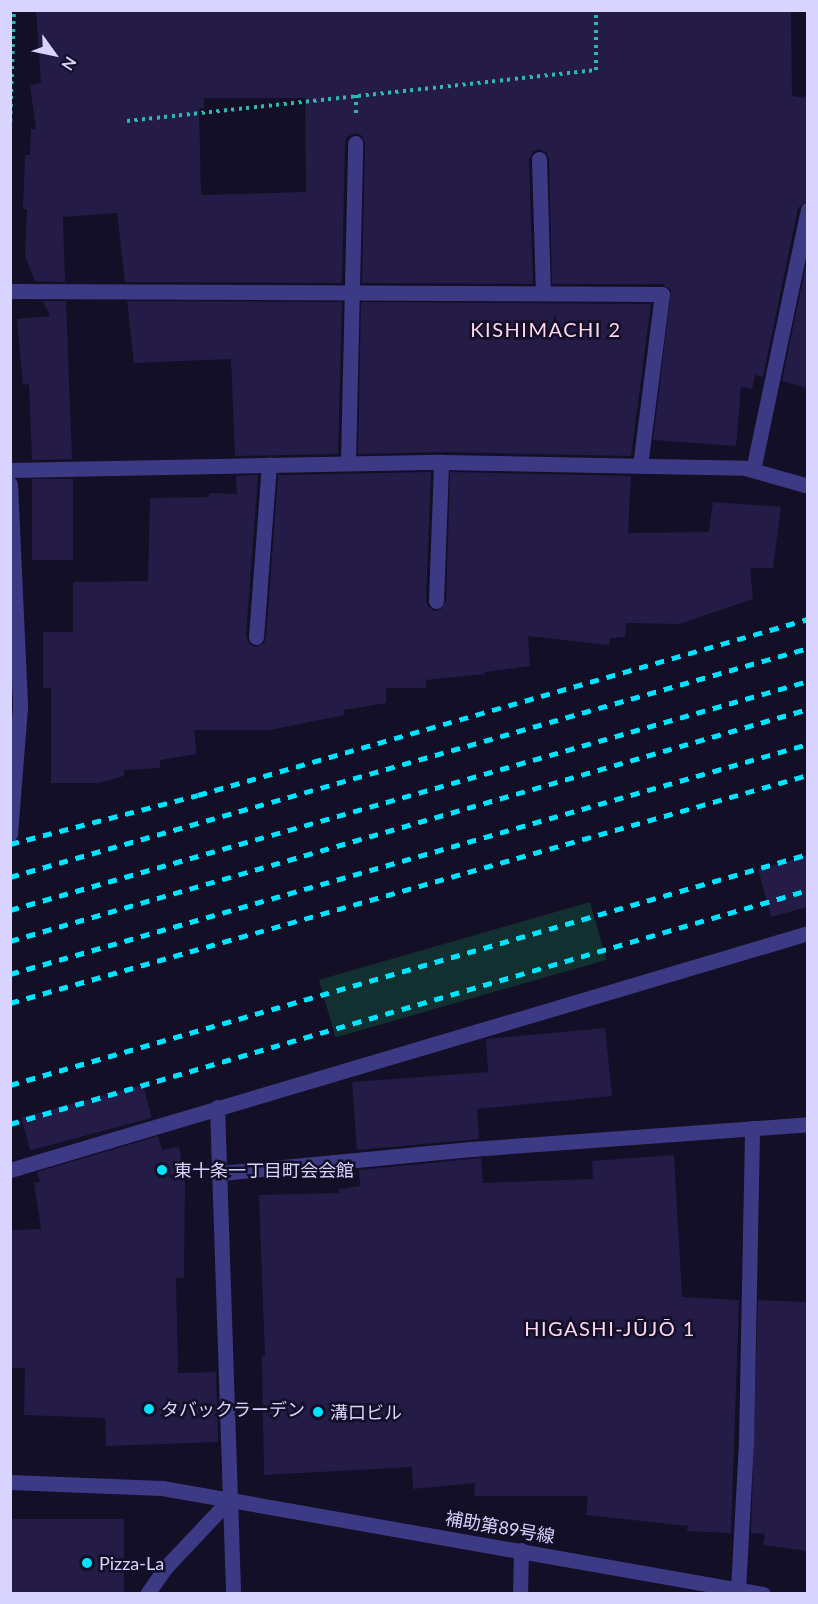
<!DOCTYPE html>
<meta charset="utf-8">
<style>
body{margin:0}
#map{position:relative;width:818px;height:1604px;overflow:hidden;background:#130f26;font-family:Lato,"Noto Sans JP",sans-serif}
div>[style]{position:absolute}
.green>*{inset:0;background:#12302f;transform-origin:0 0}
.building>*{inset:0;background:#241b47;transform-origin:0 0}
.path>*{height:4px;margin-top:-2px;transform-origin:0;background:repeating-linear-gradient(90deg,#2fb8b0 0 3px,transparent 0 7.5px)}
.minor>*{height:15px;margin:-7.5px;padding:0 7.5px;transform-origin:7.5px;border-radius:7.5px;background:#3d3a85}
.rail>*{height:4.5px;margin-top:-2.25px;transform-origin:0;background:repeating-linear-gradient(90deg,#00e5ff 0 9px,transparent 0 17px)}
.dots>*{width:16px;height:16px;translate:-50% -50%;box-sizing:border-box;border:3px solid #130f26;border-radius:50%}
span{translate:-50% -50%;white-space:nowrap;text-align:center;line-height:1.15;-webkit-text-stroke:5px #130f26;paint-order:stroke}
.poi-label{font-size:18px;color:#d9d4ff}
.left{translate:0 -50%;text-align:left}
.street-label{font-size:18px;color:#d9d4ff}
.neighbourhood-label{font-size:20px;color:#ffd6f0;letter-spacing:1.5px}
.frame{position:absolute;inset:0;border:12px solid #d9d4ff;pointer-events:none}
.north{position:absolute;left:24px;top:24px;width:60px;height:60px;-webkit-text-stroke:4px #130f26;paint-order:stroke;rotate:123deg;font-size:16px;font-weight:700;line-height:24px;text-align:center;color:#d9d4ff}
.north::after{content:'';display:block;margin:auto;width:21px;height:27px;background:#d9d4ff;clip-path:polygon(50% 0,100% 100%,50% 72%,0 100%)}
</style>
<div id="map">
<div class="green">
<div style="left:590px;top:902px;width:60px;height:282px;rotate:74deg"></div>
</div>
<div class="building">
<div style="clip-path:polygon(evenodd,36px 10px,791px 10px,792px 96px,807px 98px,807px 201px,798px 208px,763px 377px,755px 375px,752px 389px,741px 387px,736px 446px,653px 440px,671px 290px,662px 284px,552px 284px,549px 159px,547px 153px,539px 149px,533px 151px,529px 159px,533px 284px,362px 283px,365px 143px,361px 135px,355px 133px,347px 137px,345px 143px,342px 283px,125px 282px,117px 213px,63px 217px,65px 282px,35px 281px,25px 256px,27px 209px,23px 209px,25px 155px,30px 155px,31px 129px,36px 129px,30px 85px,41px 83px,36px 10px,204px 98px,305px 98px,306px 192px,201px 195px,199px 108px,204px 108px,204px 98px)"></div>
<div style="clip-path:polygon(807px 259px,807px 388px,782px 381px)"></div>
<div style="clip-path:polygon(43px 301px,66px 301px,72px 459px,32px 460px,29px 384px,23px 385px,17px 319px,50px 316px)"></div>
<div style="clip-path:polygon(127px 301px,342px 302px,338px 454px,235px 456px,231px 359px,134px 363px)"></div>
<div style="clip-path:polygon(361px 302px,651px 304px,631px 456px,441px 452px,358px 454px)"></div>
<div style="clip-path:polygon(431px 472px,426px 601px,428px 606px,435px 611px,441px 609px,446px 601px,450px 472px,631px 476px,628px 533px,709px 532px,713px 502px,781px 507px,773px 568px,750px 568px,753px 599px,679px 624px,626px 623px,625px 637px,610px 638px,609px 645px,528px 636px,530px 666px,485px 672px,485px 674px,426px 680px,426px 688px,386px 688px,386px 703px,344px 710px,344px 715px,270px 730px,194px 730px,197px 754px,160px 760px,160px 768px,124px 770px,124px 776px,99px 783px,51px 783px,51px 688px,43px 688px,43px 632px,73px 632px,73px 582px,148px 581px,150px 498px,209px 497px,209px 493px,237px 494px,236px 476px,258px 475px,246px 636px,250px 645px,256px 647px,264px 643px,266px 638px,278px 475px)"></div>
<div style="left:32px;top:479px;width:41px;height:81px"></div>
<div style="clip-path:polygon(807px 856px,807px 907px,771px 917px,758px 869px)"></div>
<div style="clip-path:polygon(605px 1028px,612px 1096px,477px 1109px,479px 1139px,357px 1150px,352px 1082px,488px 1072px,486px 1039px)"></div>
<div style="left:143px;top:1085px;width:34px;height:126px;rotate:75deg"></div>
<div style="clip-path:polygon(158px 1136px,162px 1150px,179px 1147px,185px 1177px,184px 1278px,176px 1278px,178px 1373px,216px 1372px,218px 1442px,106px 1446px,105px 1418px,24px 1415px,25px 1368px,10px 1368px,10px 1230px,41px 1229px,34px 1183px,40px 1182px,37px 1172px)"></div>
<div style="clip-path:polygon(674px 1155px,682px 1297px,739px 1300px,731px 1533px,687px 1531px,688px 1526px,586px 1515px,588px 1496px,474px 1496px,475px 1483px,413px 1489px,412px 1467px,264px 1475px,262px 1356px,265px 1356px,259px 1195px,339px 1193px,339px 1189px,360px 1186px,359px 1170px,481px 1158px,483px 1183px,593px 1179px,592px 1161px)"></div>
<div style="clip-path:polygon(758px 1300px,807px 1302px,807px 1551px,763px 1545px,765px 1534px,751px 1533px)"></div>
<div style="left:12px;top:1519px;width:112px;height:74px"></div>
</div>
<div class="path">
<div style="left:356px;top:113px;width:19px;rotate:-90deg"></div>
<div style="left:127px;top:121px;width:472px;rotate:-6.2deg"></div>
<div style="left:596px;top:70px;width:60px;rotate:-90deg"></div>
<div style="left:10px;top:129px;width:119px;rotate:-88.1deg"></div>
</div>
<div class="minor">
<div style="left:539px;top:159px;width:134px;rotate:88.3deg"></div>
<div style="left:10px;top:291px;width:652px;rotate:0.26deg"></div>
<div style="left:662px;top:294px;width:173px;rotate:97.3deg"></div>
<div style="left:348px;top:462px;width:319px;rotate:-88.7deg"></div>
<div style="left:10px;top:470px;width:431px;rotate:-1.1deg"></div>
<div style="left:441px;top:462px;width:304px;rotate:1.1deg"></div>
<div style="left:745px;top:468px;width:66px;rotate:15.9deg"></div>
<div style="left:753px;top:470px;width:266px;rotate:-78.1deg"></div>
<div style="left:10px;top:484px;width:223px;rotate:87.4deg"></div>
<div style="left:20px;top:707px;width:127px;rotate:94.5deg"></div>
<div style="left:436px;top:601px;width:139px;rotate:-87.9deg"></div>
<div style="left:256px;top:637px;width:173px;rotate:-85.7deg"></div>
<div style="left:217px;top:1107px;width:487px;rotate:88.1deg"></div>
<div style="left:10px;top:1170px;width:832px;rotate:-16.54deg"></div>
<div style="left:221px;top:1173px;width:251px;rotate:-5.5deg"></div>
<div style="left:471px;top:1149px;width:338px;rotate:-4.2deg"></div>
<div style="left:10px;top:1482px;width:152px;rotate:2.3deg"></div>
<div style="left:162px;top:1488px;width:610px;rotate:10deg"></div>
<div style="left:738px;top:1590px;width:146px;rotate:-86.9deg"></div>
<div style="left:746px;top:1444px;width:316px;rotate:-88.9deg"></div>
<div style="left:147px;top:1594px;width:32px;rotate:-55deg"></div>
<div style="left:165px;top:1568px;width:95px;rotate:-46.7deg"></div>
<div style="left:520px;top:1594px;width:44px;rotate:-88.7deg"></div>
</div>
<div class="rail">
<div style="left:10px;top:844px;width:194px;rotate:-14.6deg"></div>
<div style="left:198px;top:795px;width:635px;rotate:-16.09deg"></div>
<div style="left:10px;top:877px;width:830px;rotate:-16.01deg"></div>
<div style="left:10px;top:910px;width:830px;rotate:-16.01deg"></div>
<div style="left:10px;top:941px;width:831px;rotate:-16.21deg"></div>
<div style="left:10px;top:974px;width:830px;rotate:-16.08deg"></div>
<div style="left:10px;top:1003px;width:830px;rotate:-15.95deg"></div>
<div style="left:10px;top:1085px;width:831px;rotate:-16.14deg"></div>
<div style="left:10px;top:1124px;width:832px;rotate:-16.34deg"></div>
</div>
<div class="dots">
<div style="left:162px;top:1170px;background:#00e5ff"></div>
<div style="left:149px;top:1409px;background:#00e5ff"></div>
<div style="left:318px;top:1412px;background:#00e5ff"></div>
<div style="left:87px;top:1563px;background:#00e5ff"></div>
</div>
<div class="poi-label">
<span class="left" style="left:174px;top:1170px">東十条一丁目町会会館</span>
<span class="left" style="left:161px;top:1409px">タバックラーデン</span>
<span class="left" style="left:330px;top:1412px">溝口ビル</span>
<span class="left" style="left:99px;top:1563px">Pizza-La</span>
</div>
<div class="street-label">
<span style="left:500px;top:1527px;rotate:10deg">補助第89号線</span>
</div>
<div class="neighbourhood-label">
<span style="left:546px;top:329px">KISHIMACHI 2</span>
<span style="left:610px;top:1328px">HIGASHI-JŪJŌ 1</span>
</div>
<div class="frame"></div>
<div class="north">N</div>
</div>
